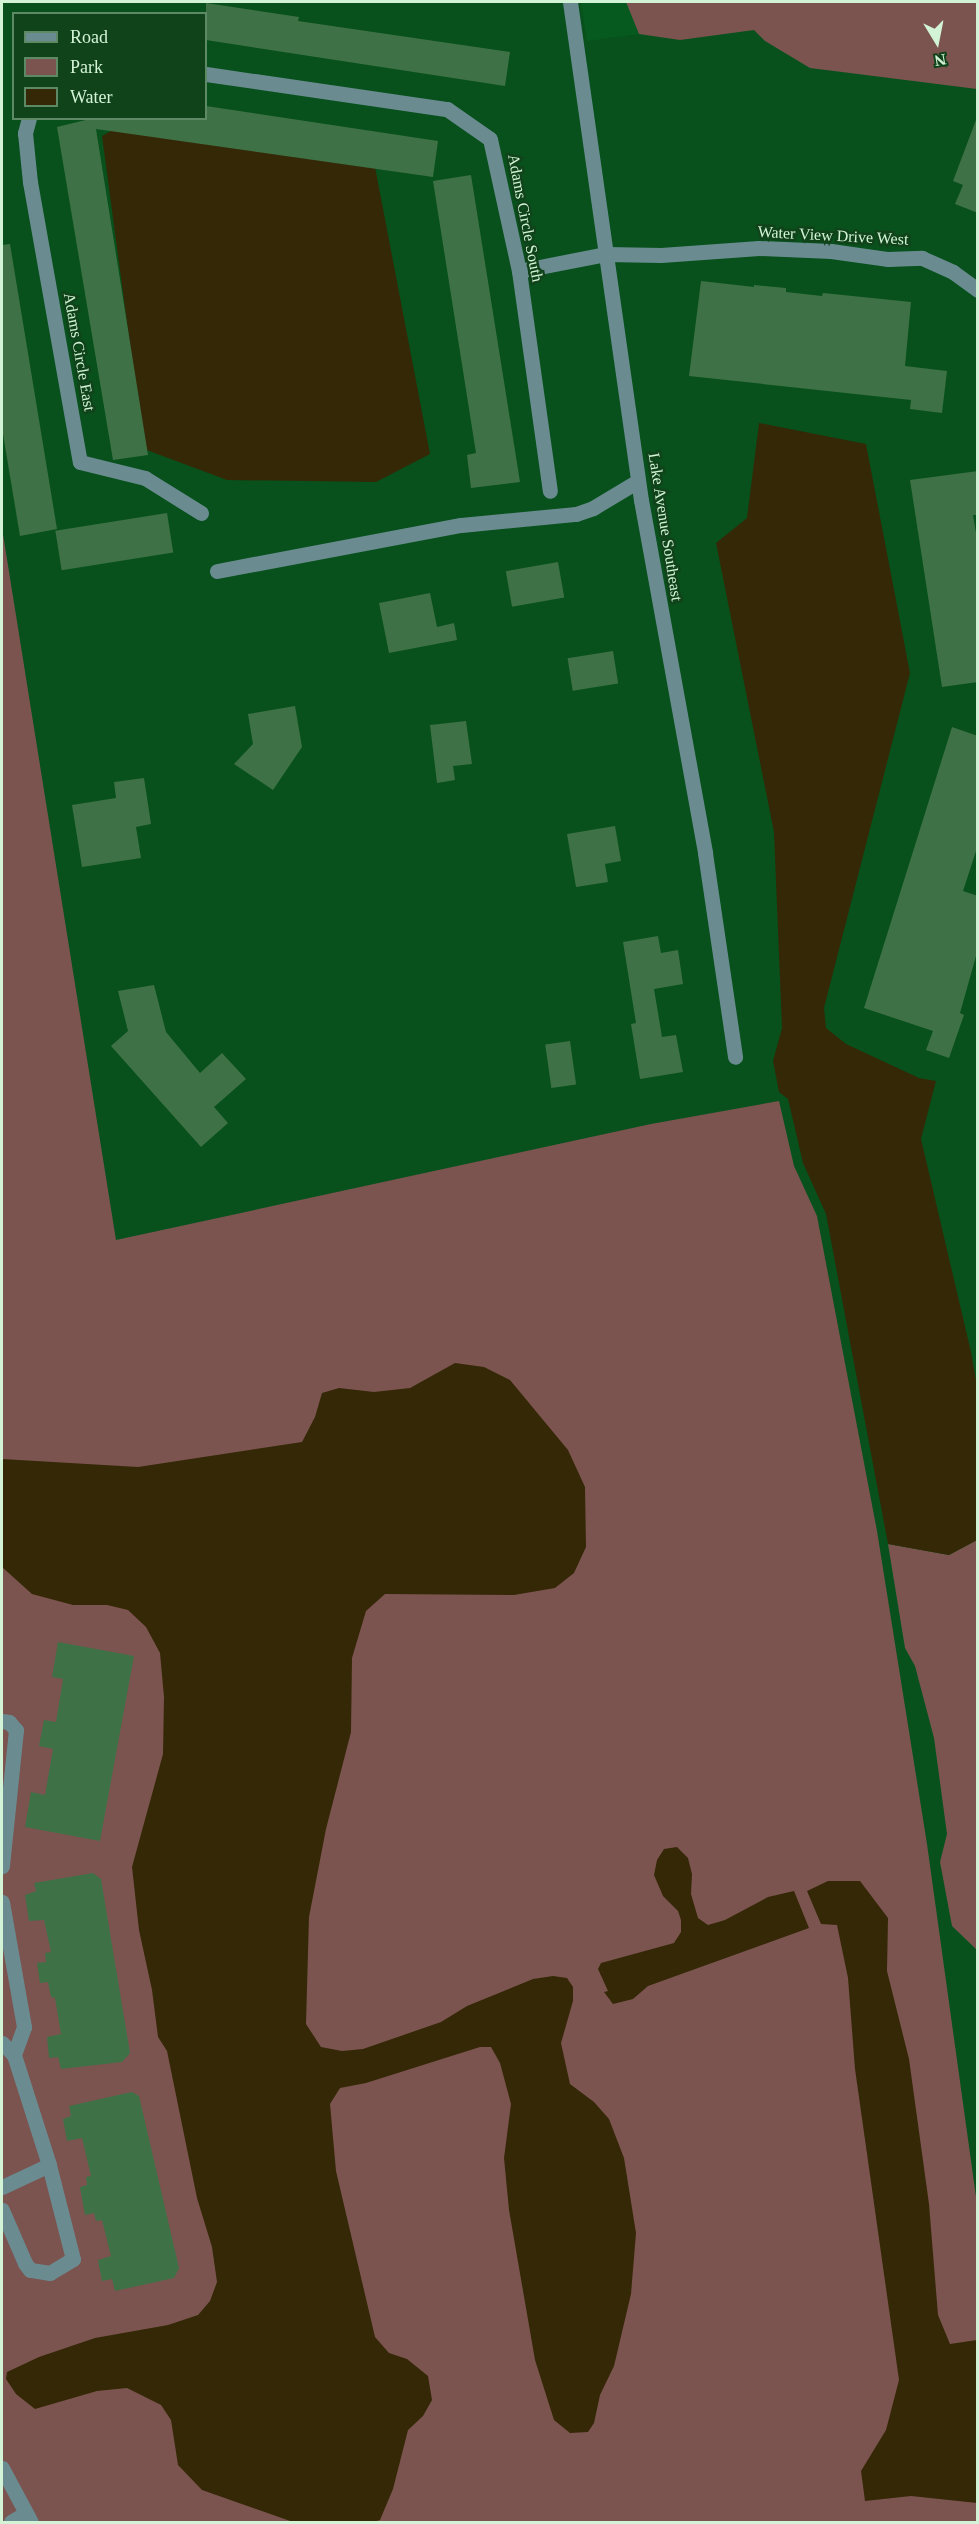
<!DOCTYPE html>
<style>
body{margin:0}
#map{position:relative;width:979px;height:2524px;overflow:hidden;background:#08511c;font-family:"Times New Roman",serif}
div>[style]{position:absolute}
.built>*{inset:0;background:#075a1f}
.green>*{inset:0;background:#7b5450}
.water>*{inset:0;background:#352806}
.building>*{inset:0;background:#3f7146;transform-origin:0 0}
.minor>*{height:15px;margin:-7.5px;padding:0 7.5px;transform-origin:7.5px;border-radius:7.5px;background:#6a8c91}
span{translate:-50% -50%;white-space:nowrap;text-align:center;line-height:1.15;-webkit-text-stroke:5px #11431b;paint-order:stroke}
.street-label{font-size:16px;color:#d2f3d5}
.frame{position:absolute;inset:0;border:3px solid #d2f3d5;pointer-events:none}
.legend{position:absolute;left:12px;top:12px;width:195px;height:108px;box-sizing:border-box;background:#11431b;border:2px solid #5e8965;margin:0;padding:8px 10px;list-style:none;font-size:18px;color:#d2f3d5}
.legend li{display:flex;align-items:center;gap:12px;height:30px}
.legend b{width:30px;border:2px solid #5e8965}
.north{position:absolute;left:907px;top:12px;width:60px;height:60px;-webkit-text-stroke:4px #11431b;paint-order:stroke;rotate:170deg;font-size:16px;font-weight:700;line-height:24px;text-align:center;color:#d2f3d5}
.north::after{content:'';display:block;margin:auto;width:21px;height:27px;background:#d2f3d5;clip-path:polygon(50% 0,100% 100%,50% 72%,0 100%)}
</style>
<div id="map">
<div class="built">
<div style="clip-path:polygon(581px 2px,626px 2px,639px 34px,587px 41px)"></div>
</div>
<div class="green">
<div style="clip-path:polygon(626px 2px,977px 2px,977px 89px,810px 68px,765px 41px,754px 30px,680px 40px,639px 34px)"></div>
<div style="clip-path:polygon(2px 528px,116px 1240px,651px 1124px,779px 1101px,794px 1166px,817px 1216px,877px 1531px,927px 1844px,977px 2204px,977px 2522px,2px 2522px)"></div>
<div style="clip-path:polygon(977px 1540px,977px 1950px,952px 1926px,940px 1862px,947px 1834px,934px 1738px,915px 1666px,905px 1648px,888px 1544px,949px 1555px)"></div>
</div>
<div class="water">
<div style="clip-path:polygon(118px 127px,375px 167px,430px 454px,376px 482px,227px 480px,144px 449px,102px 136px)"></div>
<div style="clip-path:polygon(759px 423px,866px 444px,910px 673px,824px 1008px,826px 1028px,846px 1044px,919px 1078px,936px 1081px,921px 1139px,971px 1352px,978px 1392px,977px 1540px,949px 1555px,888px 1544px,826px 1214px,803px 1163px,788px 1099px,779px 1092px,773px 1061px,782px 1028px,774px 832px,716px 543px,747px 518px)"></div>
<div style="clip-path:polygon(455px 1363px,484px 1367px,510px 1380px,568px 1450px,585px 1487px,586px 1547px,574px 1573px,555px 1588px,514px 1595px,385px 1594px,366px 1611px,352px 1658px,351px 1732px,326px 1829px,309px 1917px,306px 2024px,321px 2047px,342px 2051px,363px 2049px,441px 2022px,467px 2006px,533px 1979px,553px 1976px,567px 1978px,573px 1987px,573px 2001px,561px 2043px,570px 2084px,594px 2102px,609px 2119px,624px 2158px,636px 2233px,631px 2294px,614px 2366px,600px 2395px,594px 2423px,588px 2432px,570px 2433px,554px 2420px,535px 2360px,509px 2210px,504px 2158px,511px 2104px,500px 2063px,491px 2047px,480px 2047px,366px 2083px,340px 2088px,330px 2104px,336px 2171px,375px 2337px,389px 2353px,407px 2359px,428px 2376px,432px 2400px,423px 2416px,408px 2430px,393px 2489px,380px 2520px,373px 2522px,293px 2522px,202px 2490px,178px 2465px,171px 2420px,161px 2405px,127px 2388px,97px 2391px,35px 2409px,16px 2394px,6px 2379px,7px 2372px,39px 2357px,95px 2338px,168px 2325px,198px 2315px,210px 2301px,217px 2282px,212px 2247px,197px 2198px,167px 2051px,158px 2037px,152px 1990px,139px 1930px,132px 1867px,163px 1754px,164px 1697px,160px 1653px,146px 1627px,128px 1610px,107px 1605px,73px 1605px,32px 1594px,2px 1567px,2px 1459px,138px 1467px,302px 1442px,315px 1417px,322px 1393px,339px 1388px,374px 1392px,410px 1388px)"></div>
<div style="clip-path:polygon(677px 1847px,688px 1858px,692px 1874px,691px 1894px,698px 1918px,708px 1925px,725px 1920px,768px 1897px,794px 1891px,809px 1928px,648px 1986px,633px 1999px,613px 2004px,604px 1992px,608px 1991px,598px 1969px,601px 1963px,674px 1943px,681px 1932px,681px 1920px,678px 1911px,663px 1896px,654px 1875px,657px 1860px,664px 1849px)"></div>
<div style="clip-path:polygon(828px 1881px,860px 1881px,888px 1918px,887px 1971px,909px 2059px,929px 2204px,938px 2315px,950px 2344px,977px 2340px,977px 2503px,911px 2496px,865px 2501px,861px 2471px,886px 2430px,899px 2380px,855px 2069px,848px 1978px,837px 1925px,821px 1924px,807px 1891px)"></div>
</div>
<div class="building">
<div style="clip-path:polygon(206px 3px,299px 17px,298px 21px,510px 52px,505px 86px,206px 40px)"></div>
<div style="clip-path:polygon(206px 106px,438px 141px,433px 177px,96px 129px,148px 455px,113px 460px,57px 127px,94px 118px,206px 118px)"></div>
<div style="clip-path:polygon(976px 120px,978px 120px,978px 213px,955px 204px,963px 185px,953px 181px)"></div>
<div style="clip-path:polygon(471px 175px,520px 482px,471px 488px,467px 455px,476px 453px,433px 181px)"></div>
<div style="clip-path:polygon(10px 244px,57px 529px,20px 536px,2px 428px,2px 245px)"></div>
<div style="clip-path:polygon(701px 281px,754px 287px,754px 285px,786px 288px,786px 292px,822px 296px,823px 293px,911px 302px,905px 366px,947px 371px,942px 413px,910px 409px,911px 400px,689px 376px)"></div>
<div style="clip-path:polygon(978px 471px,978px 515px,973px 515px,978px 545px,978px 682px,942px 687px,910px 480px)"></div>
<div style="left:167px;top:513px;width:40px;height:113px;rotate:81deg"></div>
<div style="left:558px;top:562px;width:36px;height:53px;rotate:80deg"></div>
<div style="clip-path:polygon(430px 593px,437px 627px,454px 623px,457px 640px,389px 653px,379px 603px)"></div>
<div style="left:613px;top:651px;width:33px;height:46px;rotate:81deg"></div>
<div style="clip-path:polygon(295px 706px,302px 747px,273px 790px,234px 764px,253px 744px,248px 714px)"></div>
<div style="clip-path:polygon(466px 721px,472px 764px,453px 766px,455px 780px,437px 783px,430px 725px)"></div>
<div style="clip-path:polygon(952px 727px,978px 736px,978px 845px,963px 891px,978px 896px,978px 949px,960px 1013px,964px 1015px,949px 1058px,926px 1050px,933px 1031px,864px 1008px)"></div>
<div style="clip-path:polygon(144px 778px,151px 824px,136px 827px,141px 858px,82px 867px,72px 805px,116px 798px,114px 782px)"></div>
<div style="clip-path:polygon(615px 826px,621px 861px,605px 864px,608px 882px,576px 887px,567px 834px)"></div>
<div style="clip-path:polygon(658px 936px,661px 953px,678px 950px,683px 984px,654px 989px,662px 1037px,676px 1035px,683px 1072px,640px 1079px,631px 1024px,636px 1023px,623px 942px)"></div>
<div style="clip-path:polygon(154px 985px,166px 1032px,200px 1073px,222px 1053px,246px 1079px,214px 1107px,228px 1123px,201px 1147px,111px 1046px,128px 1031px,118px 991px)"></div>
<div style="left:570px;top:1041px;width:44px;height:25px;rotate:82deg"></div>
<div style="clip-path:polygon(58px 1642px,134px 1656px,100px 1841px,25px 1827px,31px 1792px,45px 1795px,53px 1749px,39px 1746px,44px 1720px,56px 1722px,63px 1679px,52px 1677px)"></div>
<div style="clip-path:polygon(93px 1873px,101px 1879px,130px 2053px,122px 2062px,61px 2069px,58px 2057px,49px 2058px,47px 2037px,61px 2034px,55px 1998px,51px 1997px,48px 1982px,40px 1983px,37px 1963px,46px 1962px,45px 1953px,51px 1952px,44px 1920px,29px 1921px,25px 1895px,36px 1891px,34px 1883px)"></div>
<div style="clip-path:polygon(132px 2092px,139px 2096px,179px 2268px,174px 2278px,115px 2291px,112px 2279px,102px 2281px,98px 2260px,111px 2256px,102px 2220px,96px 2221px,94px 2213px,85px 2215px,80px 2187px,87px 2185px,86px 2177px,91px 2176px,82px 2138px,67px 2141px,63px 2119px,71px 2116px,69px 2106px)"></div>
</div>
<div class="minor">
<div style="left:570px;top:2px;width:503px;rotate:81.89deg"></div>
<div style="left:641px;top:500px;width:359px;rotate:79.7deg"></div>
<div style="left:705px;top:853px;width:206px;rotate:81.6deg"></div>
<div style="left:206px;top:74px;width:244px;rotate:8.3deg"></div>
<div style="left:447px;top:109px;width:52px;rotate:34.9deg"></div>
<div style="left:490px;top:139px;width:135px;rotate:77.6deg"></div>
<div style="left:519px;top:271px;width:222px;rotate:82deg"></div>
<div style="left:29px;top:118px;width:16px;rotate:105deg"></div>
<div style="left:25px;top:133px;width:49px;rotate:84.2deg"></div>
<div style="left:30px;top:182px;width:284px;rotate:79.9deg"></div>
<div style="left:80px;top:462px;width:67px;rotate:13.8deg"></div>
<div style="left:145px;top:478px;width:66px;rotate:32deg"></div>
<div style="left:519px;top:271px;width:89px;rotate:-11.1deg"></div>
<div style="left:606px;top:254px;width:55px;rotate:1deg"></div>
<div style="left:661px;top:255px;width:98px;rotate:-4.1deg"></div>
<div style="left:759px;top:248px;width:72px;rotate:2.4deg"></div>
<div style="left:831px;top:251px;width:58px;rotate:8deg"></div>
<div style="left:888px;top:259px;width:34px;rotate:-2deg"></div>
<div style="left:922px;top:258px;width:34px;rotate:24deg"></div>
<div style="left:953px;top:272px;width:31px;rotate:36deg"></div>
<div style="left:217px;top:571px;width:248px;rotate:-10.7deg"></div>
<div style="left:461px;top:525px;width:116px;rotate:-5.5deg"></div>
<div style="left:576px;top:514px;width:18px;rotate:-19deg"></div>
<div style="left:593px;top:508px;width:52px;rotate:-31deg"></div>
<div style="left:2px;top:1721px;width:7px;rotate:8deg"></div>
<div style="left:9px;top:1722px;width:11px;rotate:49deg"></div>
<div style="left:16px;top:1730px;width:137px;rotate:95.9deg"></div>
<div style="left:2px;top:1902px;width:127px;rotate:80deg"></div>
<div style="left:24px;top:2027px;width:30px;rotate:110deg"></div>
<div style="left:14px;top:2055px;width:115px;rotate:72.3deg"></div>
<div style="left:49px;top:2165px;width:97px;rotate:75.7deg"></div>
<div style="left:73px;top:2259px;width:27px;rotate:149deg"></div>
<div style="left:50px;top:2273px;width:20px;rotate:-171deg"></div>
<div style="left:30px;top:2270px;width:9px;rotate:-126deg"></div>
<div style="left:25px;top:2263px;width:58px;rotate:-113.5deg"></div>
<div style="left:2px;top:2043px;width:17px;rotate:45deg"></div>
<div style="left:2px;top:2187px;width:52px;rotate:-25.1deg"></div>
<div style="left:2px;top:2468px;width:61px;rotate:61.8deg"></div>
<div style="left:11px;top:2522px;width:17px;rotate:-31deg"></div>
</div>
<div class="street-label">
<span style="left:525px;top:218px;rotate:79deg">Adams Circle South</span>
<span style="left:833px;top:236px;rotate:3deg">Water View Drive West</span>
<span style="left:79px;top:352px;rotate:80deg">Adams Circle East</span>
<span style="left:665px;top:527px;rotate:81deg">Lake Avenue Southeast</span>
</div>
<div class="frame"></div>
<ul class="legend">
<li><b style="height:8px;background:#6a8c91"></b>Road</li>
<li><b style="height:16px;background:#7b5450"></b>Park</li>
<li><b style="height:16px;background:#352806"></b>Water</li>
</ul>
<div class="north">N</div>
</div>
